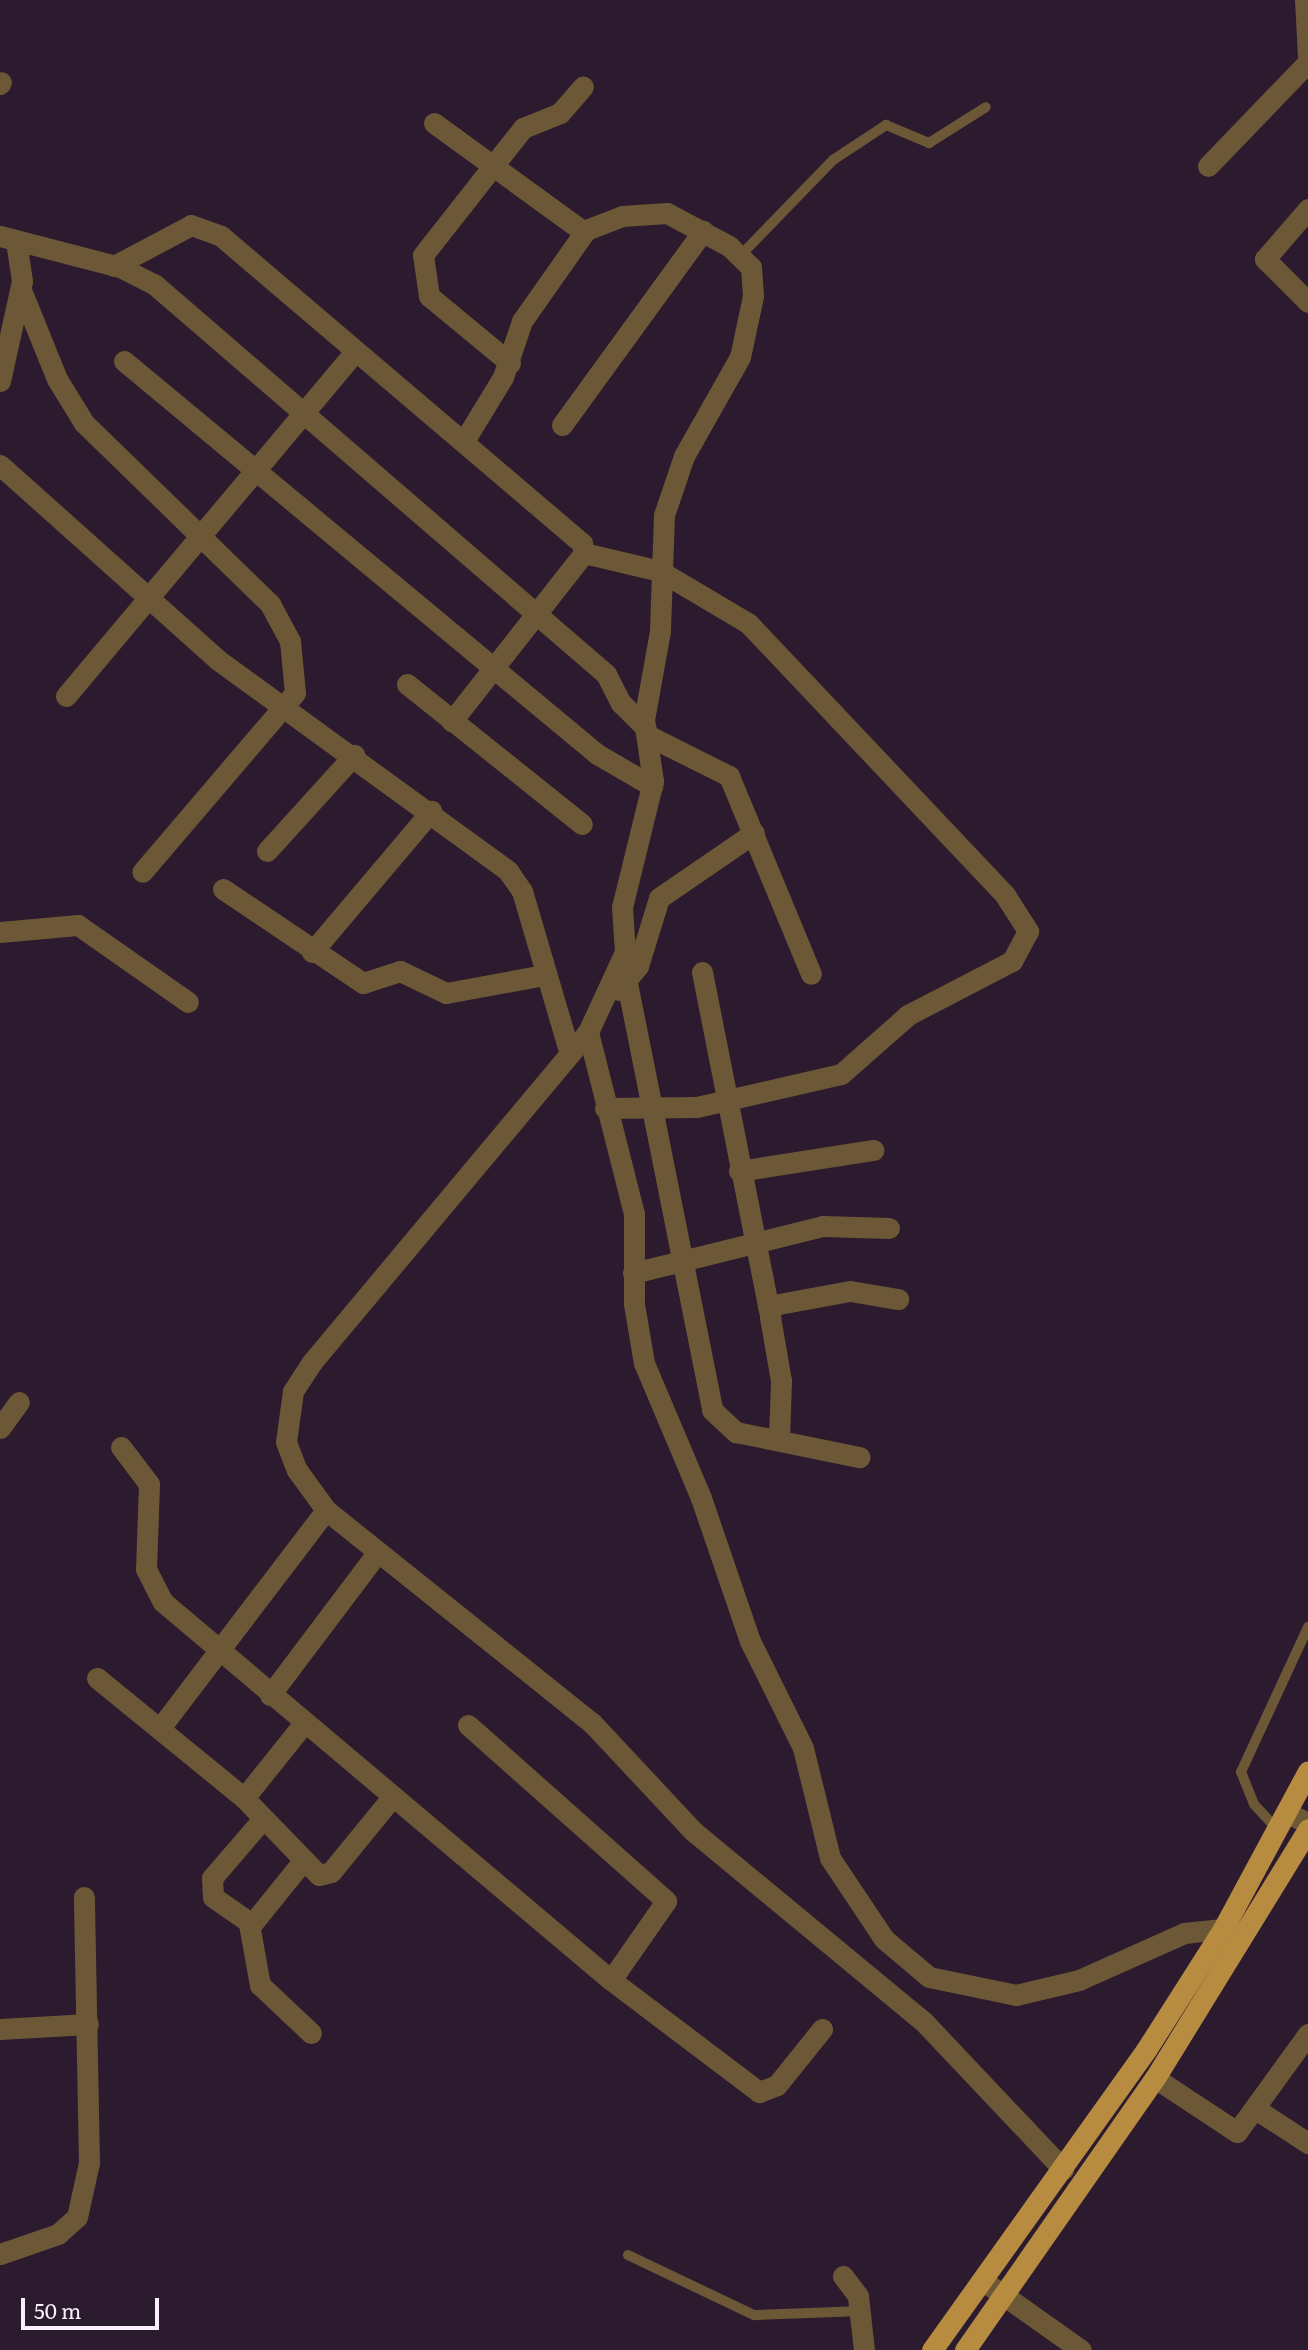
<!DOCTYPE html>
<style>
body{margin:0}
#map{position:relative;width:1308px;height:2350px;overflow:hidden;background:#2c1a2e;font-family:Literata,serif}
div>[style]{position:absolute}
.lane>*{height:10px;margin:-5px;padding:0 5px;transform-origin:5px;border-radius:5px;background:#6c5736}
.street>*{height:21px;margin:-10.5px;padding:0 10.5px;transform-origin:10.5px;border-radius:10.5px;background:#6c5736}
.primary>*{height:21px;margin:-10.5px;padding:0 10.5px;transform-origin:10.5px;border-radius:10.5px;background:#b78c41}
span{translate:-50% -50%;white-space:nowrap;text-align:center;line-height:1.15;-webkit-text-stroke:5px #2c1a2e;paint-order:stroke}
.scale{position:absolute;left:21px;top:2298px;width:138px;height:32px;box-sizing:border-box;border:4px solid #fceffd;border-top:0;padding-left:9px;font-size:21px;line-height:24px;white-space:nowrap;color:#fceffd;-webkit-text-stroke:5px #2c1a2e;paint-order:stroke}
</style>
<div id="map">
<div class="lane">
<div style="left:740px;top:256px;width:134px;rotate:-45.9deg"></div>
<div style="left:833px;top:160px;width:64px;rotate:-33.4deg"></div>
<div style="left:886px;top:125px;width:47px;rotate:22.7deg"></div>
<div style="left:929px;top:143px;width:67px;rotate:-32.3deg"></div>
<div style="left:1277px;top:1829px;width:34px;rotate:-133deg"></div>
<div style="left:1254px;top:1804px;width:35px;rotate:-112deg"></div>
<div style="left:1241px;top:1772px;width:160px;rotate:-65.2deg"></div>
<div style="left:628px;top:2255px;width:140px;rotate:25.5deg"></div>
<div style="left:754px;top:2315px;width:108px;rotate:-2.1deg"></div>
</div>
<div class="street">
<div style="left:1305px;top:0;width:57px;rotate:87deg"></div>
<div style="left:0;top:84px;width:2px;rotate:-63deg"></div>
<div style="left:434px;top:123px;width:185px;rotate:36deg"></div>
<div style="left:1208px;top:166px;width:144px;rotate:-46.1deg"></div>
<div style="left:1308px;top:209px;width:66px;rotate:130.7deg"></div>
<div style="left:1265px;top:259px;width:61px;rotate:45deg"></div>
<div style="left:0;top:236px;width:124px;rotate:14.5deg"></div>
<div style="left:120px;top:267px;width:38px;rotate:27deg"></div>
<div style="left:154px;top:284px;width:597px;rotate:40.79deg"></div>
<div style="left:606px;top:674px;width:33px;rotate:63deg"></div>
<div style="left:621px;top:703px;width:35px;rotate:45deg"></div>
<div style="left:114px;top:266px;width:87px;rotate:-28deg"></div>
<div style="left:191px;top:225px;width:32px;rotate:20deg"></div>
<div style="left:221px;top:236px;width:474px;rotate:40.4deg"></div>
<div style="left:582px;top:543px;width:10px;rotate:79deg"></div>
<div style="left:584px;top:553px;width:214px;rotate:128.2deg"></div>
<div style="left:21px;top:290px;width:96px;rotate:68deg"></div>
<div style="left:57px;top:379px;width:52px;rotate:58.5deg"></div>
<div style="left:84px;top:423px;width:260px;rotate:44.2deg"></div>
<div style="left:270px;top:604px;width:42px;rotate:61.6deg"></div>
<div style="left:290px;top:641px;width:52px;rotate:84.5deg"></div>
<div style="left:295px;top:693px;width:235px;rotate:130.5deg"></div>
<div style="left:124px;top:361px;width:615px;rotate:39.72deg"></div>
<div style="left:597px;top:754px;width:64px;rotate:30.2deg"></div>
<div style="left:510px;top:363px;width:105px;rotate:-140.4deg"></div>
<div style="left:429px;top:296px;width:41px;rotate:-98.3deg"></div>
<div style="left:423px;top:255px;width:162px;rotate:-51.8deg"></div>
<div style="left:523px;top:128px;width:40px;rotate:-22deg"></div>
<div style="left:560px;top:113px;width:35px;rotate:-49deg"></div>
<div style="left:0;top:381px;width:102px;rotate:-77.6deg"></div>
<div style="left:22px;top:281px;width:40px;rotate:-98.5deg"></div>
<div style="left:562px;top:425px;width:240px;rotate:-54deg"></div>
<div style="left:464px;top:441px;width:75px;rotate:-58.6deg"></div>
<div style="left:503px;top:377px;width:59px;rotate:-71.3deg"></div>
<div style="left:522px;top:321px;width:111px;rotate:-54.9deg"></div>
<div style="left:586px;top:230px;width:39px;rotate:-21deg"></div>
<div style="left:622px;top:216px;width:45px;rotate:-3.8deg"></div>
<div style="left:667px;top:213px;width:70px;rotate:28deg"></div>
<div style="left:729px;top:246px;width:30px;rotate:44deg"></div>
<div style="left:751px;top:267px;width:29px;rotate:86deg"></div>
<div style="left:753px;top:296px;width:62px;rotate:102deg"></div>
<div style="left:740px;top:357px;width:114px;rotate:119.5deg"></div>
<div style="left:684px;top:456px;width:62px;rotate:108.7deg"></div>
<div style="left:664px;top:515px;width:116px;rotate:92deg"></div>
<div style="left:660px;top:631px;width:90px;rotate:100.2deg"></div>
<div style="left:644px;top:720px;width:62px;rotate:81.6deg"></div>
<div style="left:653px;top:781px;width:130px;rotate:103.8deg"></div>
<div style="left:622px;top:907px;width:45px;rotate:86.2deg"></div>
<div style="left:625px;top:952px;width:88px;rotate:114.8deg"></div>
<div style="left:588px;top:1032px;width:188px;rotate:75.8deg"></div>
<div style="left:634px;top:1214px;width:90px;rotate:90deg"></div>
<div style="left:634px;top:1304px;width:60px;rotate:80.4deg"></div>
<div style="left:644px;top:1363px;width:147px;rotate:67.1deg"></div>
<div style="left:701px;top:1498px;width:151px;rotate:71.1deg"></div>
<div style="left:750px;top:1641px;width:119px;rotate:63.6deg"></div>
<div style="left:803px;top:1748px;width:113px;rotate:76.2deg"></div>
<div style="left:830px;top:1858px;width:97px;rotate:56.3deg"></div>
<div style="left:884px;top:1939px;width:59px;rotate:40.2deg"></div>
<div style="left:929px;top:1977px;width:89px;rotate:11.7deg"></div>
<div style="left:1016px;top:1995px;width:65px;rotate:-13.4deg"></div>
<div style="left:1079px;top:1980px;width:115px;rotate:-24.1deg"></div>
<div style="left:1184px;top:1933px;width:39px;rotate:-6deg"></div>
<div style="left:0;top:465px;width:292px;rotate:41.8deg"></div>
<div style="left:218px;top:660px;width:359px;rotate:36deg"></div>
<div style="left:508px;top:871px;width:24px;rotate:55deg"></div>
<div style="left:522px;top:891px;width:170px;rotate:73.6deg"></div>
<div style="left:584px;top:553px;width:78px;rotate:13.3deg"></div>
<div style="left:660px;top:571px;width:102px;rotate:30.6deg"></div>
<div style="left:748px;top:623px;width:374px;rotate:46.6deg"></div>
<div style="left:1005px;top:895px;width:43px;rotate:57.4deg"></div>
<div style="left:1028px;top:931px;width:34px;rotate:118deg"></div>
<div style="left:1012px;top:961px;width:117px;rotate:152.6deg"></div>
<div style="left:908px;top:1015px;width:89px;rotate:138.6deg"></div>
<div style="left:841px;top:1074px;width:148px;rotate:167.1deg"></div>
<div style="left:697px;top:1107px;width:92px;rotate:179.4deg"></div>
<div style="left:407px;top:684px;width:224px;rotate:38.7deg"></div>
<div style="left:66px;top:696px;width:450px;rotate:-50deg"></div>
<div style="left:647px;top:735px;width:92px;rotate:26.6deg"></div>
<div style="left:729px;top:776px;width:214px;rotate:67.5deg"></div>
<div style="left:267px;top:851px;width:130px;rotate:-47.8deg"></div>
<div style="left:223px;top:889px;width:169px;rotate:33.9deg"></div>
<div style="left:363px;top:983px;width:39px;rotate:-18deg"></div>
<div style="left:400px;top:971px;width:51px;rotate:25.6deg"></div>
<div style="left:446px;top:993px;width:100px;rotate:-10.4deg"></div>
<div style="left:0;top:932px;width:78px;rotate:-5.1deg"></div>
<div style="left:78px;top:925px;width:134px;rotate:35deg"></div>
<div style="left:312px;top:952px;width:185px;rotate:-49.8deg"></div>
<div style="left:702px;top:972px;width:352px;rotate:78.8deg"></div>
<div style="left:770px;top:1317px;width:65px;rotate:80.2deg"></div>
<div style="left:781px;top:1381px;width:58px;rotate:92deg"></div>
<div style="left:627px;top:983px;width:435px;rotate:78.7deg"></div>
<div style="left:712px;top:1410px;width:33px;rotate:43deg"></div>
<div style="left:736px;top:1432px;width:126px;rotate:11.5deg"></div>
<div style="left:618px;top:990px;width:31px;rotate:-50deg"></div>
<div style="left:638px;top:966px;width:71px;rotate:-72.8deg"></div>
<div style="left:659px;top:898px;width:115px;rotate:-34.4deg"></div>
<div style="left:588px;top:1032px;width:430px;rotate:129.9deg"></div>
<div style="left:312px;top:1362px;width:35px;rotate:123deg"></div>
<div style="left:293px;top:1391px;width:51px;rotate:97.8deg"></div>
<div style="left:286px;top:1442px;width:30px;rotate:69deg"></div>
<div style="left:297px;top:1470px;width:49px;rotate:54.1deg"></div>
<div style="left:326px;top:1510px;width:341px;rotate:38.7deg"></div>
<div style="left:592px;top:1723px;width:148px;rotate:46.9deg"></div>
<div style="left:693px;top:1831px;width:298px;rotate:39.6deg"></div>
<div style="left:923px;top:2021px;width:204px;rotate:46.6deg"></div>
<div style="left:739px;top:1171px;width:136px;rotate:-8.9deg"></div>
<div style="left:633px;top:1273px;width:196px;rotate:-13.9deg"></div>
<div style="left:823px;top:1226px;width:66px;rotate:1.7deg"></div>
<div style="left:768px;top:1306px;width:83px;rotate:-10.4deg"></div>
<div style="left:850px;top:1291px;width:49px;rotate:9.5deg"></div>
<div style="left:0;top:1428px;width:32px;rotate:-54deg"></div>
<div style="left:121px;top:1447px;width:46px;rotate:52.9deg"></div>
<div style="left:149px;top:1484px;width:85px;rotate:92deg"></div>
<div style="left:146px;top:1569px;width:37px;rotate:63deg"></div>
<div style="left:163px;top:1602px;width:586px;rotate:40.16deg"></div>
<div style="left:611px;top:1980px;width:186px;rotate:37.1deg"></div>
<div style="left:759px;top:2092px;width:19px;rotate:-21deg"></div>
<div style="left:777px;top:2085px;width:72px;rotate:-51.2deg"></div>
<div style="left:97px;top:1678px;width:190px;rotate:39.2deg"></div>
<div style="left:244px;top:1798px;width:107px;rotate:45.8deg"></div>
<div style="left:319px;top:1875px;width:12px;rotate:-14deg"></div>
<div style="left:331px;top:1872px;width:98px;rotate:-50.8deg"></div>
<div style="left:270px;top:1695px;width:178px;rotate:-53deg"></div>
<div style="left:468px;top:1725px;width:265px;rotate:41.6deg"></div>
<div style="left:666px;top:1901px;width:96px;rotate:124.8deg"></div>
<div style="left:160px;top:1728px;width:274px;rotate:-52.7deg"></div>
<div style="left:244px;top:1798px;width:96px;rotate:-51.3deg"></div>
<div style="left:1289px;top:1814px;width:21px;rotate:25deg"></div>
<div style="left:261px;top:1821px;width:75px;rotate:130.7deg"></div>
<div style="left:212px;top:1878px;width:19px;rotate:87deg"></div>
<div style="left:213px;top:1897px;width:47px;rotate:34.7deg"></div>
<div style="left:252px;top:1924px;width:80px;rotate:-51.1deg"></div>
<div style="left:249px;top:1924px;width:62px;rotate:79.8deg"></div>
<div style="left:260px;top:1985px;width:70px;rotate:43.3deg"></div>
<div style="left:0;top:2029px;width:88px;rotate:-3.3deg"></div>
<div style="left:1155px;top:2078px;width:98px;rotate:33.4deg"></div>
<div style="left:1237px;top:2132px;width:121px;rotate:-54.1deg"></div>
<div style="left:1257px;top:2110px;width:61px;rotate:32.9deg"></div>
<div style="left:0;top:2254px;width:61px;rotate:-19deg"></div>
<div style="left:58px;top:2234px;width:25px;rotate:-42deg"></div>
<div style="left:77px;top:2217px;width:55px;rotate:-77.5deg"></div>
<div style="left:89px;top:2163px;width:266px;rotate:-91.1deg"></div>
<div style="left:843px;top:2276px;width:25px;rotate:53deg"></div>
<div style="left:858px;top:2296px;width:54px;rotate:83.7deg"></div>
<div style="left:982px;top:2280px;width:121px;rotate:35.3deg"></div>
</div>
<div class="primary">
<div style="left:932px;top:2350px;width:369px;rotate:-54.5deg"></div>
<div style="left:1146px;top:2050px;width:143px;rotate:-57.5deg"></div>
<div style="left:1223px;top:1929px;width:179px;rotate:-61.7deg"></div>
<div style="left:965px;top:2350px;width:332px;rotate:-55.1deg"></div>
<div style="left:1155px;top:2078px;width:292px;rotate:-58.4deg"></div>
</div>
<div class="scale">50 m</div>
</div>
